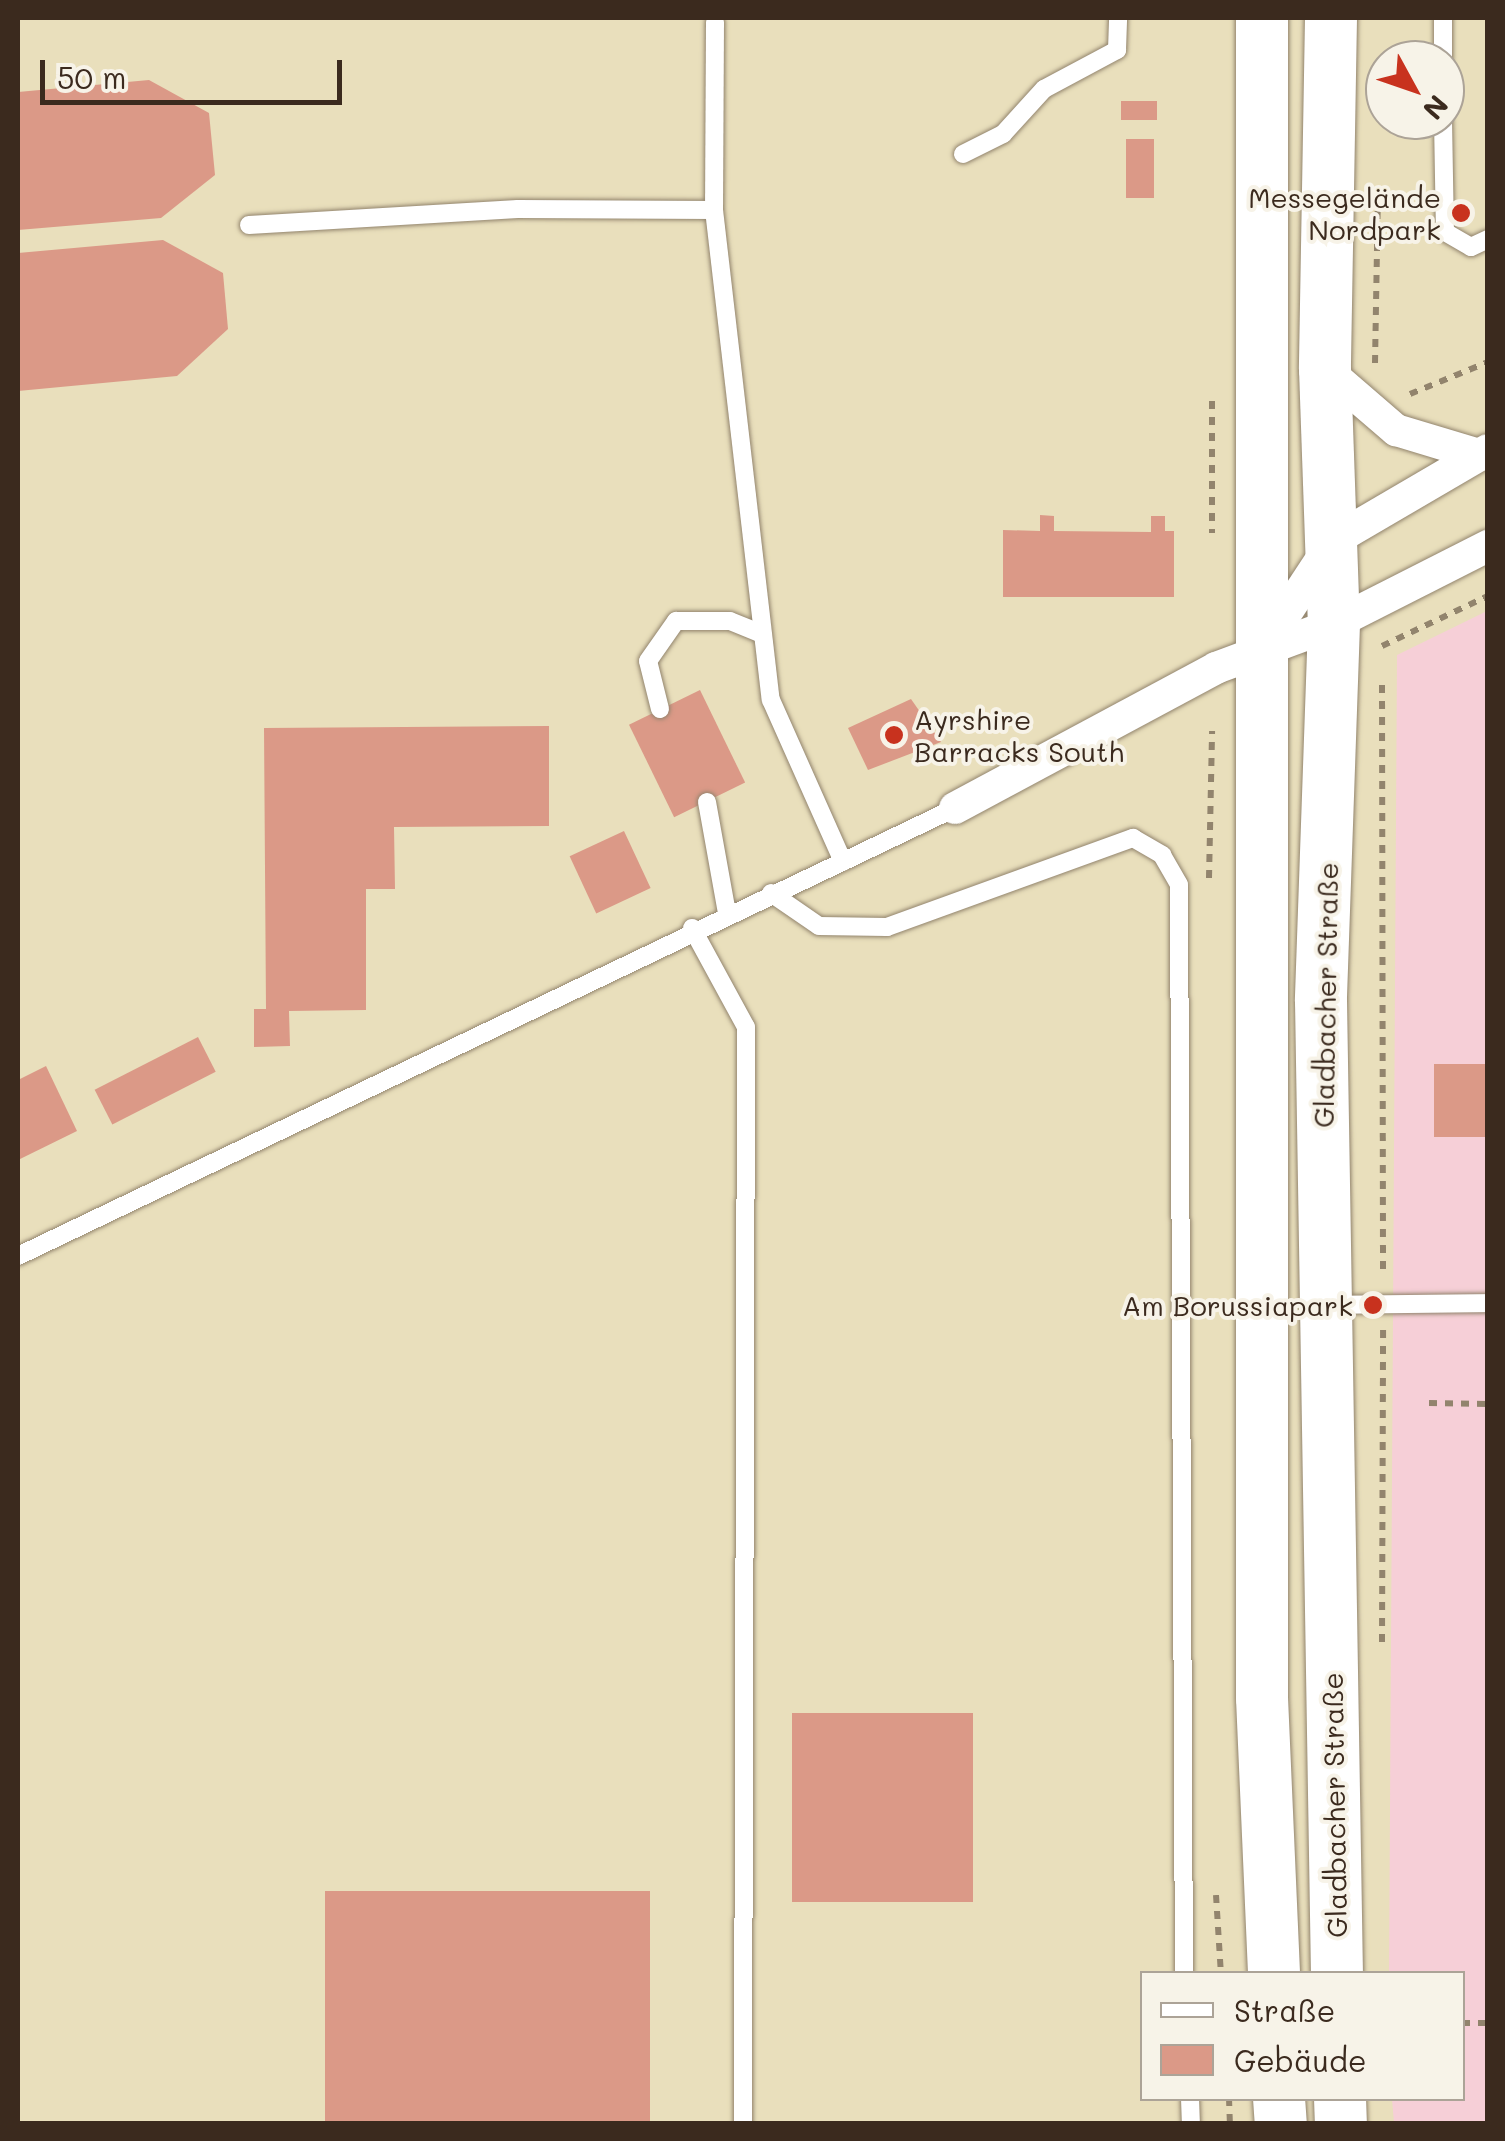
<!DOCTYPE html>
<meta charset="utf-8">
<style>
body{margin:0}
#map{position:relative;width:1505px;height:2141px;overflow:hidden;background:#e9dfbc;font-family:Mali,sans-serif}
div>[style]{position:absolute}
.built>*{inset:0;background:#f6cfd7}
.building>*{inset:0;background:#db9987;transform-origin:0 0}
.path>*{height:6px;margin-top:-3px;transform-origin:0;background:repeating-linear-gradient(90deg,#92846d 0 8px,transparent 0 16px)}
.roads{filter:drop-shadow(0 0 2px #92846d) drop-shadow(0 0 2px #92846d)}
.lane>*{height:18px;margin:-9px;padding:0 9px;transform-origin:9px;border-radius:9px;background:#fff}
.street>*{height:32px;margin:-16px;padding:0 16px;transform-origin:16px;border-radius:16px;background:#fff}
.primary>*{height:52px;margin:-26px;padding:0 26px;transform-origin:26px;border-radius:26px;background:#fff}
.dots>*{width:28px;height:28px;translate:-50% -50%;box-sizing:border-box;border:5px solid #f7f3e8;border-radius:50%}
span{translate:-50% -50%;white-space:nowrap;text-align:center;line-height:1.15;-webkit-text-stroke:8px #f7f3e8;paint-order:stroke}
.poi-label{font-size:28px;color:#3b2a1e}
.right{translate:-100% -50%;text-align:right}
.left{translate:0 -50%;text-align:left}
.street-label{font-size:28px;color:#3b2a1e}
.frame{position:absolute;inset:0;border:20px solid #3b2a1e;pointer-events:none}
.legend{position:absolute;left:1140px;top:1971px;width:325px;height:130px;box-sizing:border-box;background:#f7f3e8;border:2px solid #aca397;margin:0;padding:12px 18px;list-style:none;font-size:30px;color:#3b2a1e}
.legend li{display:flex;align-items:center;gap:20px;height:50px}
.legend b{width:50px;border:2px solid #aca397}
.north{position:absolute;left:1365px;top:40px;width:100px;height:100px;box-sizing:border-box;background:#f7f3e8;border:2px solid #aca397;border-radius:50%;rotate:130deg;font-size:28px;font-weight:700;line-height:40px;text-align:center;color:#3b2a1e}
.north::after{content:'';display:block;margin:auto;width:35px;height:45px;background:#c8321e;clip-path:polygon(50% 0,100% 100%,50% 72%,0 100%)}
.scale{position:absolute;left:40px;top:60px;width:302px;height:45px;box-sizing:border-box;border:5px solid #3b2a1e;border-top:0;padding-left:12px;font-size:30px;line-height:35px;white-space:nowrap;color:#3b2a1e;-webkit-text-stroke:8px #f7f3e8;paint-order:stroke}
</style>
<div id="map">
<div class="built">
<div style="clip-path:polygon(1487px 611px,1487px 2123px,1394px 2123px,1392px 2099px,1462px 2098px,1462px 1974px,1389px 1974px,1397px 655px)"></div>
</div>
<div class="building">
<div style="clip-path:polygon(149px 80px,209px 113px,215px 175px,161px 218px,18px 230px,18px 92px)"></div>
<div style="left:1121px;top:101px;width:36px;height:19px"></div>
<div style="left:1126px;top:139px;width:28px;height:59px"></div>
<div style="clip-path:polygon(163px 240px,223px 273px,228px 329px,177px 376px,18px 391px,18px 253px)"></div>
<div style="clip-path:polygon(1040px 515px,1054px 516px,1054px 531px,1151px 532px,1151px 516px,1165px 516px,1165px 531px,1174px 531px,1174px 597px,1003px 597px,1003px 530px,1040px 531px)"></div>
<div style="left:700px;top:690px;width:103px;height:79px;rotate:64deg"></div>
<div style="clip-path:polygon(911px 699px,941px 742px,868px 770px,848px 728px)"></div>
<div style="clip-path:polygon(549px 726px,549px 826px,394px 827px,395px 889px,366px 889px,366px 1010px,289px 1011px,290px 1046px,254px 1047px,254px 1009px,266px 1009px,264px 728px)"></div>
<div style="left:624px;top:831px;width:63px;height:60px;rotate:65deg"></div>
<div style="left:198px;top:1037px;width:39px;height:116px;rotate:63deg"></div>
<div style="left:1434px;top:1064px;width:54px;height:73px"></div>
<div style="clip-path:polygon(46px 1066px,77px 1131px,18px 1160px,18px 1080px)"></div>
<div style="left:792px;top:1713px;width:181px;height:189px"></div>
<div style="left:650px;top:1891px;width:233px;height:325px;rotate:90deg"></div>
</div>
<div class="path">
<div style="left:1375px;top:363px;width:168px;rotate:-89deg"></div>
<div style="left:1410px;top:394px;width:84px;rotate:-22.3deg"></div>
<div style="left:1212px;top:401px;width:132px;rotate:90deg"></div>
<div style="left:1382px;top:646px;width:117px;rotate:-25.3deg"></div>
<div style="left:1382px;top:685px;width:592px;rotate:89.9deg"></div>
<div style="left:1209px;top:878px;width:147px;rotate:-88.8deg"></div>
<div style="left:1429px;top:1403px;width:59px;rotate:1deg"></div>
<div style="left:1382px;top:1642px;width:312px;rotate:-89.8deg"></div>
<div style="left:1216px;top:1895px;width:79px;rotate:86.4deg"></div>
<div style="left:1462px;top:2023px;width:26px"></div>
<div style="left:1229px;top:2098px;width:26px;rotate:88deg"></div>
</div>
<div class="roads">
<div class="lane">
<div style="left:1443px;top:18px;width:42px;rotate:90deg"></div>
<div style="left:715px;top:22px;width:188px;rotate:90.3deg"></div>
<div style="left:714px;top:210px;width:493px;rotate:83.4deg"></div>
<div style="left:771px;top:700px;width:177px;rotate:66deg"></div>
<div style="left:1443px;top:120px;width:112px;rotate:89deg"></div>
<div style="left:1445px;top:232px;width:30px;rotate:30deg"></div>
<div style="left:1471px;top:247px;width:19px;rotate:-25deg"></div>
<div style="left:963px;top:154px;width:45px;rotate:-26.6deg"></div>
<div style="left:1003px;top:134px;width:61px;rotate:-47.7deg"></div>
<div style="left:1044px;top:89px;width:83px;rotate:-28.1deg"></div>
<div style="left:1117px;top:50px;width:32px;rotate:-88deg"></div>
<div style="left:249px;top:225px;width:269px;rotate:-3.4deg"></div>
<div style="left:518px;top:209px;width:196px;rotate:0.3deg"></div>
<div style="left:660px;top:709px;width:49px;rotate:-104deg"></div>
<div style="left:648px;top:661px;width:49px;rotate:-55deg"></div>
<div style="left:676px;top:621px;width:54px"></div>
<div style="left:730px;top:621px;width:35px;rotate:22deg"></div>
<div style="left:707px;top:802px;width:113px;rotate:79.8deg"></div>
<div style="left:771px;top:893px;width:58px;rotate:34.5deg"></div>
<div style="left:819px;top:926px;width:68px;rotate:0.8deg"></div>
<div style="left:887px;top:927px;width:262px;rotate:-19.9deg"></div>
<div style="left:1133px;top:838px;width:34px;rotate:30deg"></div>
<div style="left:1162px;top:855px;width:34px;rotate:60deg"></div>
<div style="left:1179px;top:885px;width:1089px;rotate:89.74deg"></div>
<div style="left:692px;top:928px;width:113px;rotate:61.4deg"></div>
<div style="left:746px;top:1027px;width:1097px;rotate:90.16deg"></div>
<div style="left:18px;top:1256px;width:1039px;rotate:-25.55deg"></div>
<div style="left:1328px;top:1305px;width:160px;rotate:-0.7deg"></div>
<div style="left:1190px;top:2098px;width:26px;rotate:88deg"></div>
</div>
<div class="street">
<div style="left:1325px;top:369px;width:94px;rotate:40.7deg"></div>
<div style="left:1396px;top:430px;width:87px;rotate:16.8deg"></div>
<div style="left:1265px;top:645px;width:126px;rotate:-56.7deg"></div>
<div style="left:1334px;top:540px;width:178px;rotate:-30.3deg"></div>
<div style="left:955px;top:808px;width:296px;rotate:-28.2deg"></div>
<div style="left:1216px;top:668px;width:126px;rotate:-20.4deg"></div>
<div style="left:1334px;top:624px;width:173px;rotate:-26.9deg"></div>
</div>
<div class="primary">
<div style="left:1262px;top:18px;width:1680px;rotate:90deg"></div>
<div style="left:1262px;top:1698px;width:276px;rotate:87.5deg"></div>
<div style="left:1331px;top:18px;width:351px;rotate:91deg"></div>
<div style="left:1325px;top:369px;width:255px;rotate:88deg"></div>
<div style="left:1334px;top:624px;width:377px;rotate:92deg"></div>
<div style="left:1321px;top:1001px;width:973px;rotate:89.06deg"></div>
<div style="left:1279px;top:2098px;width:26px;rotate:86deg"></div>
<div style="left:1340px;top:2098px;width:26px;rotate:88deg"></div>
</div>
</div>
<div class="dots">
<div style="left:1461px;top:213px;background:#c8321e"></div>
<div style="left:894px;top:735px;background:#c8321e"></div>
<div style="left:1373px;top:1305px;background:#c8321e"></div>
</div>
<div class="poi-label">
<span class="right" style="left:1441px;top:213px">Messegelände<br>Nordpark</span>
<span class="left" style="left:914px;top:735px">Ayrshire<br>Barracks South</span>
<span class="right" style="left:1353px;top:1305px">Am Borussiapark</span>
</div>
<div class="street-label">
<span style="left:1325px;top:995px;rotate:-89deg">Gladbacher Straße</span>
<span style="left:1334px;top:1805px;rotate:-91deg">Gladbacher Straße</span>
</div>
<div class="frame"></div>
<ul class="legend">
<li><b style="height:12px;background:#fff"></b>Straße</li>
<li><b style="height:28px;background:#db9987"></b>Gebäude</li>
</ul>
<div class="north">N</div>
<div class="scale">50 m</div>
</div>
